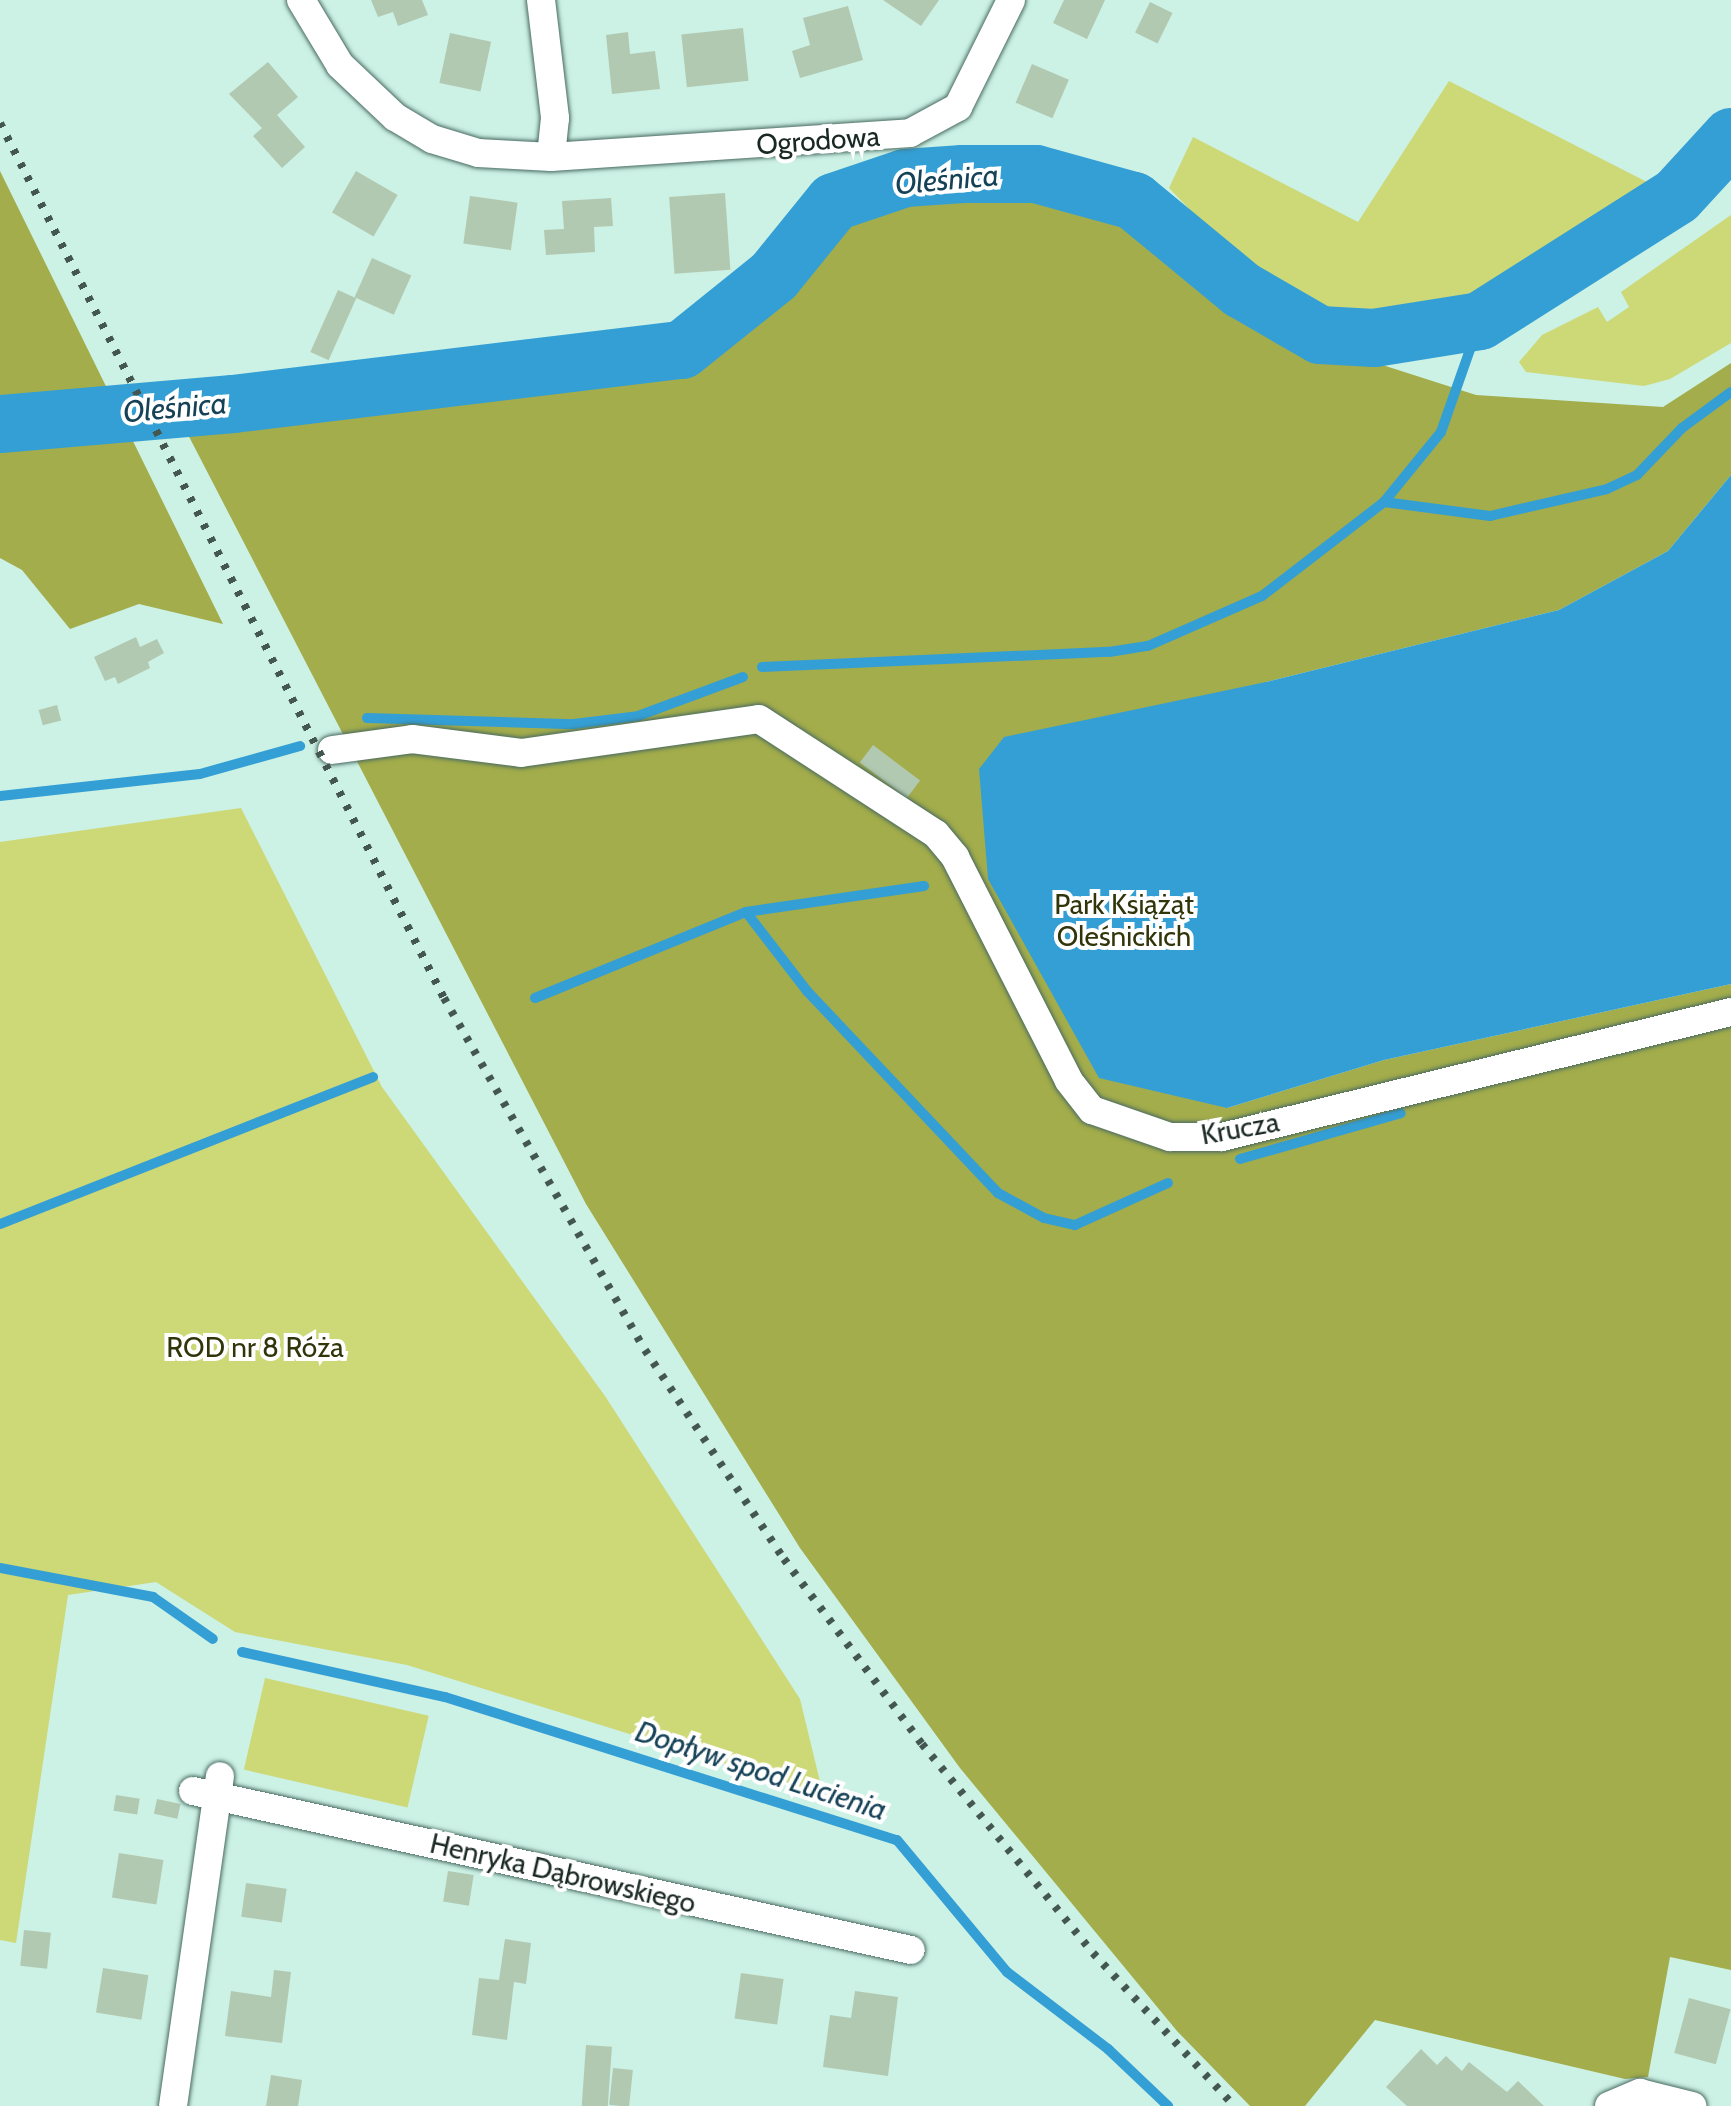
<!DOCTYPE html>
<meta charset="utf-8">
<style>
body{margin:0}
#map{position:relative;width:1731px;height:2106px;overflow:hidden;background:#ccf1e5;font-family:Cabin,sans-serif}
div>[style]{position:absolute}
.green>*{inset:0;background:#cdd877;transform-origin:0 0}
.forest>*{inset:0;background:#a3ad4b}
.water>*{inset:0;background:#349fd5}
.stream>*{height:10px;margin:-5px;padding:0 5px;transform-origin:5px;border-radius:5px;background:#349fd5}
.river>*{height:58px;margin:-29px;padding:0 29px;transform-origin:29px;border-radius:29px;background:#349fd5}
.building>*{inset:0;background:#b2c9b1;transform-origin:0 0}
.roads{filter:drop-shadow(0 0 2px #496a61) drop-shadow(0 0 2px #496a61)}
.minor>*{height:28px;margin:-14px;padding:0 14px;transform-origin:14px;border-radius:14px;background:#fff}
.rail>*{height:8px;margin-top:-4px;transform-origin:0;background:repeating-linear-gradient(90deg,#435650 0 5px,transparent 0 15px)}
span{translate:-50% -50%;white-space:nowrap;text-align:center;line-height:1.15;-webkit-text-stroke:8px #fff;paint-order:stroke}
.street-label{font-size:28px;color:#1a2824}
.park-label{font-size:28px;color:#31350a}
.water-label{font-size:30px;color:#164258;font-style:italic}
</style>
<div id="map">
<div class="green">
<div style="clip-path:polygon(1449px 81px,1649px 183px,1500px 286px,1448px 311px,1356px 321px,1329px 317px,1242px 264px,1169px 188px,1193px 137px,1358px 222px)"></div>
<div style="clip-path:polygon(1731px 215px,1731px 343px,1670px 379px,1644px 386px,1526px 372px,1519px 362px,1542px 335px,1598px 307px,1607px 322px,1629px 307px,1621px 292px)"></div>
<div style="clip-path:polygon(241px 808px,382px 1087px,605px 1396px,800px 1699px,823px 1794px,407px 1665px,235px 1632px,156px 1582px,68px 1595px,16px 1943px,0 1940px,0 842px)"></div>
<div style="left:265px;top:1678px;width:168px;height:94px;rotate:13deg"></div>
</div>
<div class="forest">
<div style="clip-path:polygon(0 171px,223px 624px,139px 604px,70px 629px,22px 570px,0 558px)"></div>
<div style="clip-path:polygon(981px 187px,1078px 195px,1140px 225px,1317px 344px,1476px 395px,1663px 407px,1731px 363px,1731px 475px,1668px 551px,1559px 610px,1266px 682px,1227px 1108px,1384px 1060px,1731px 984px,1731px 1970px,1670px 1957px,1648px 2077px,1625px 2079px,1375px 2020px,1305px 2106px,1250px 2106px,1177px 2031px,960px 1768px,800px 1548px,586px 1204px,183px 425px,695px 363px,855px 211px)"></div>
</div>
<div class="water">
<div style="clip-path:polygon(1731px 475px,1731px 984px,1384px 1060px,1227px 1108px,1099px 1078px,988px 879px,979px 769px,1004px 737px,1266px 682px,1559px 610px,1668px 551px)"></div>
</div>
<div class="stream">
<div style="left:1384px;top:502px;width:107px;rotate:7.5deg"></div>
<div style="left:1490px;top:516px;width:120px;rotate:-13deg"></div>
<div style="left:1607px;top:489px;width:33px;rotate:-25deg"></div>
<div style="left:1637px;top:475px;width:65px;rotate:-46.2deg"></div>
<div style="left:1682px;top:428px;width:61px;rotate:-36.3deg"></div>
<div style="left:762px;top:667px;width:347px;rotate:-2.5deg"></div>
<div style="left:1109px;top:652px;width:39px;rotate:-9deg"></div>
<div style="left:1148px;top:646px;width:124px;rotate:-23.7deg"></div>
<div style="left:1262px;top:596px;width:154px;rotate:-37.6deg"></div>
<div style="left:1384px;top:502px;width:90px;rotate:-50.8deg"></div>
<div style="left:1441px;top:432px;width:118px;rotate:-70.6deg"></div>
<div style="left:367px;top:718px;width:207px;rotate:1.7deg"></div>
<div style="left:574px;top:724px;width:64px;rotate:-7.1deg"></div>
<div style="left:638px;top:716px;width:112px;rotate:-20.4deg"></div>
<div style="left:0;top:796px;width:201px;rotate:-6.3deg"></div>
<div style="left:200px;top:774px;width:104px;rotate:-15.6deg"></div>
<div style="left:746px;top:912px;width:100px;rotate:52.3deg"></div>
<div style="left:807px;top:991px;width:278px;rotate:46.6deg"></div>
<div style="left:998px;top:1193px;width:52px;rotate:28.5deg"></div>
<div style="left:1044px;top:1218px;width:32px;rotate:13deg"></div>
<div style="left:1075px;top:1225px;width:102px;rotate:-24.3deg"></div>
<div style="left:535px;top:998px;width:228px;rotate:-22.2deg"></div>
<div style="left:746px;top:912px;width:180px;rotate:-8.3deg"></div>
<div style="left:1240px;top:1159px;width:167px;rotate:-15.9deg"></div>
<div style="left:0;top:1224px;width:401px;rotate:-21.5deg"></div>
<div style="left:0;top:1568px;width:156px;rotate:10.7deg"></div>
<div style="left:153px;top:1597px;width:73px;rotate:35deg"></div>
<div style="left:242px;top:1652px;width:208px;rotate:12.5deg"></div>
<div style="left:445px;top:1697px;width:474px;rotate:17.6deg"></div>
<div style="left:897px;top:1840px;width:172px;rotate:50.2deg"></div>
<div style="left:1007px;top:1972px;width:127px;rotate:37.3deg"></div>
<div style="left:1108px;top:2049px;width:83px;rotate:43.5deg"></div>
</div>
<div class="river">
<div style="left:0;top:424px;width:234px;rotate:-4.9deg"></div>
<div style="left:233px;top:404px;width:452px;rotate:-6.9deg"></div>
<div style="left:682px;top:350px;width:118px;rotate:-38.8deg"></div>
<div style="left:774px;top:276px;width:95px;rotate:-51deg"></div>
<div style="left:834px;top:202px;width:75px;rotate:-18.7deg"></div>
<div style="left:905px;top:178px;width:58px;rotate:-3.9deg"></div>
<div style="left:963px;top:174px;width:73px"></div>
<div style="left:1036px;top:174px;width:102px;rotate:15.4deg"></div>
<div style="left:1134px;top:201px;width:140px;rotate:39.5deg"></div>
<div style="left:1242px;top:290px;width:90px;rotate:30deg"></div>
<div style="left:1320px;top:335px;width:54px;rotate:3.2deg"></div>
<div style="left:1374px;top:338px;width:107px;rotate:-9.1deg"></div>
<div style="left:1480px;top:321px;width:233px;rotate:-32.4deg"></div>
<div style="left:1677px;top:196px;width:80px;rotate:-47.5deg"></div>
</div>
<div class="building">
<div style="clip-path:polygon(371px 0,422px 0,428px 15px,398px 26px,393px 12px,378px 17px)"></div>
<div style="clip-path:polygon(883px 0,939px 0,921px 26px)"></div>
<div style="clip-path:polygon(1064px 0,1105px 0,1087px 39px,1053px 23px)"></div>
<div style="left:1150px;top:2px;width:25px;height:34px;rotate:26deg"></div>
<div style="clip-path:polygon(848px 6px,863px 60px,800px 78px,792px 51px,810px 45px,803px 18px)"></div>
<div style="left:743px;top:28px;width:53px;height:62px;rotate:84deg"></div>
<div style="clip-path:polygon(628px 32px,630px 54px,655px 51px,660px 89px,612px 94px,606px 35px)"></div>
<div style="left:450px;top:33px;width:42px;height:51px;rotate:12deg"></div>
<div style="clip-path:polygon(268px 62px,298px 97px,277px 115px,305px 147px,282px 168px,253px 136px,262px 128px,229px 94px)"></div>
<div style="left:1032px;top:64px;width:40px;height:42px;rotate:23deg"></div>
<div style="left:356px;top:171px;width:48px;height:48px;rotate:30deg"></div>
<div style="left:725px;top:193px;width:77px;height:56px;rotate:86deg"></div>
<div style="left:470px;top:196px;width:48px;height:48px;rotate:8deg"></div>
<div style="clip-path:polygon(611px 198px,613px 226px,594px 227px,595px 252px,546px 255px,544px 230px,564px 229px,562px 201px)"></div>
<div style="left:372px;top:258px;width:43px;height:43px;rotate:24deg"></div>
<div style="left:338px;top:290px;width:20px;height:68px;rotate:24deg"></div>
<div style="clip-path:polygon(136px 637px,140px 647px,157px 639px,164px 653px,148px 662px,150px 668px,118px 684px,115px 677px,105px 681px,94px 657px)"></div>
<div style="left:57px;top:705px;width:16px;height:19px;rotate:75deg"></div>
<div style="left:873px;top:745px;width:59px;height:22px;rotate:37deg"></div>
<div style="left:116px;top:1795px;width:24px;height:16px;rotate:9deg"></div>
<div style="left:157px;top:1799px;width:24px;height:15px;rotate:12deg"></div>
<div style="left:119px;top:1853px;width:45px;height:45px;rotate:9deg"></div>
<div style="left:448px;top:1871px;width:26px;height:31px;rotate:9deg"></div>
<div style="left:246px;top:1883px;width:41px;height:34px;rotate:8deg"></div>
<div style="left:24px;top:1930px;width:27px;height:36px;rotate:6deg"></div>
<div style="clip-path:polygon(505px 1939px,531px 1943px,526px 1984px,514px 1982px,507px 2040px,472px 2035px,479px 1978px,499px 1980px)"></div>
<div style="left:103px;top:1968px;width:46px;height:45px;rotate:9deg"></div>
<div style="clip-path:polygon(274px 1970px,291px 1972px,282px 2043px,225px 2036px,231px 1991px,271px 1997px)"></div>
<div style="left:741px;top:1973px;width:43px;height:46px;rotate:8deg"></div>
<div style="clip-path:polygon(855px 1991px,898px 1997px,888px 2076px,823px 2067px,830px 2015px,851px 2018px)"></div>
<div style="left:1689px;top:1998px;width:43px;height:57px;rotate:15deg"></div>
<div style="left:586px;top:2045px;width:26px;height:61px;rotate:4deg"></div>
<div style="clip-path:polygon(1421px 2049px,1437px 2065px,1446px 2056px,1462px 2071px,1469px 2062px,1507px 2092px,1518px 2081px,1544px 2106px,1407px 2106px,1386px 2087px)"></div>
<div style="left:613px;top:2068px;width:20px;height:37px;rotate:6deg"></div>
<div style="clip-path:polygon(271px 2075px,302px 2080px,298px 2106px,266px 2106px)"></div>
</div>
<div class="roads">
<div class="minor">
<div style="left:301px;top:0;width:76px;rotate:59deg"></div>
<div style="left:340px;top:65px;width:76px;rotate:43.4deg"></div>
<div style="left:395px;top:117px;width:43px;rotate:30.7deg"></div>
<div style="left:432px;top:139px;width:48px;rotate:16.9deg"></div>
<div style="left:478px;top:153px;width:73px;rotate:3.1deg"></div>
<div style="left:551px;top:157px;width:360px;rotate:-3.8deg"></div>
<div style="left:910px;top:133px;width:55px;rotate:-28.4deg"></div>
<div style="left:958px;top:107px;width:119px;rotate:-63.6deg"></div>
<div style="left:541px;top:0;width:119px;rotate:83.2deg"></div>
<div style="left:555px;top:118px;width:39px;rotate:96deg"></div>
<div style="left:332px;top:750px;width:81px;rotate:-7.8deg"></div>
<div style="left:412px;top:739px;width:110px;rotate:7.3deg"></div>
<div style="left:521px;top:753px;width:240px;rotate:-8.1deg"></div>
<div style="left:759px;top:719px;width:211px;rotate:33deg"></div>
<div style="left:936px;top:834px;width:30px;rotate:50deg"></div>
<div style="left:955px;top:857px;width:251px;rotate:63deg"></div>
<div style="left:1069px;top:1081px;width:37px;rotate:52deg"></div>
<div style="left:1092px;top:1110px;width:83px;rotate:19.1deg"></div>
<div style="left:1170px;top:1137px;width:52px"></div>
<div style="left:1222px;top:1137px;width:524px;rotate:-13.8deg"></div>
<div style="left:193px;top:1791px;width:735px;rotate:12.49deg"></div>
<div style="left:173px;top:2106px;width:333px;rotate:-81.9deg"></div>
<div style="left:1609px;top:2106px;width:34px;rotate:-23deg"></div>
<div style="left:1640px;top:2093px;width:54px;rotate:14deg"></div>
</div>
</div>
<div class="rail">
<div style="left:0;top:123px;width:981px;rotate:63.1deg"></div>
<div style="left:444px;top:998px;width:405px;rotate:60.3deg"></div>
<div style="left:645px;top:1350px;width:251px;rotate:56.4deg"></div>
<div style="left:784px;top:1559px;width:231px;rotate:53.3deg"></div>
<div style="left:922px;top:1744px;width:270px;rotate:50.7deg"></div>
<div style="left:1093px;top:1953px;width:208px;rotate:47.3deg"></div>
</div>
<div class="street-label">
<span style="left:818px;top:140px;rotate:-4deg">Ogrodowa</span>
<span style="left:1240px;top:1128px;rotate:-10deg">Krucza</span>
<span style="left:563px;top:1873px;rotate:13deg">Henryka Dąbrowskiego</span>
</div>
<div class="park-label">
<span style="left:1124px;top:920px">Park Książąt<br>Oleśnickich</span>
<span style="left:255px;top:1347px">ROD nr 8 Róża</span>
</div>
<div class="water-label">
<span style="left:947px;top:180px;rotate:-5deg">Oleśnica</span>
<span style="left:175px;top:408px;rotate:-5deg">Oleśnica</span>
<span style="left:761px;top:1771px;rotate:18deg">Dopływ spod Lucienia</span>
</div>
</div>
